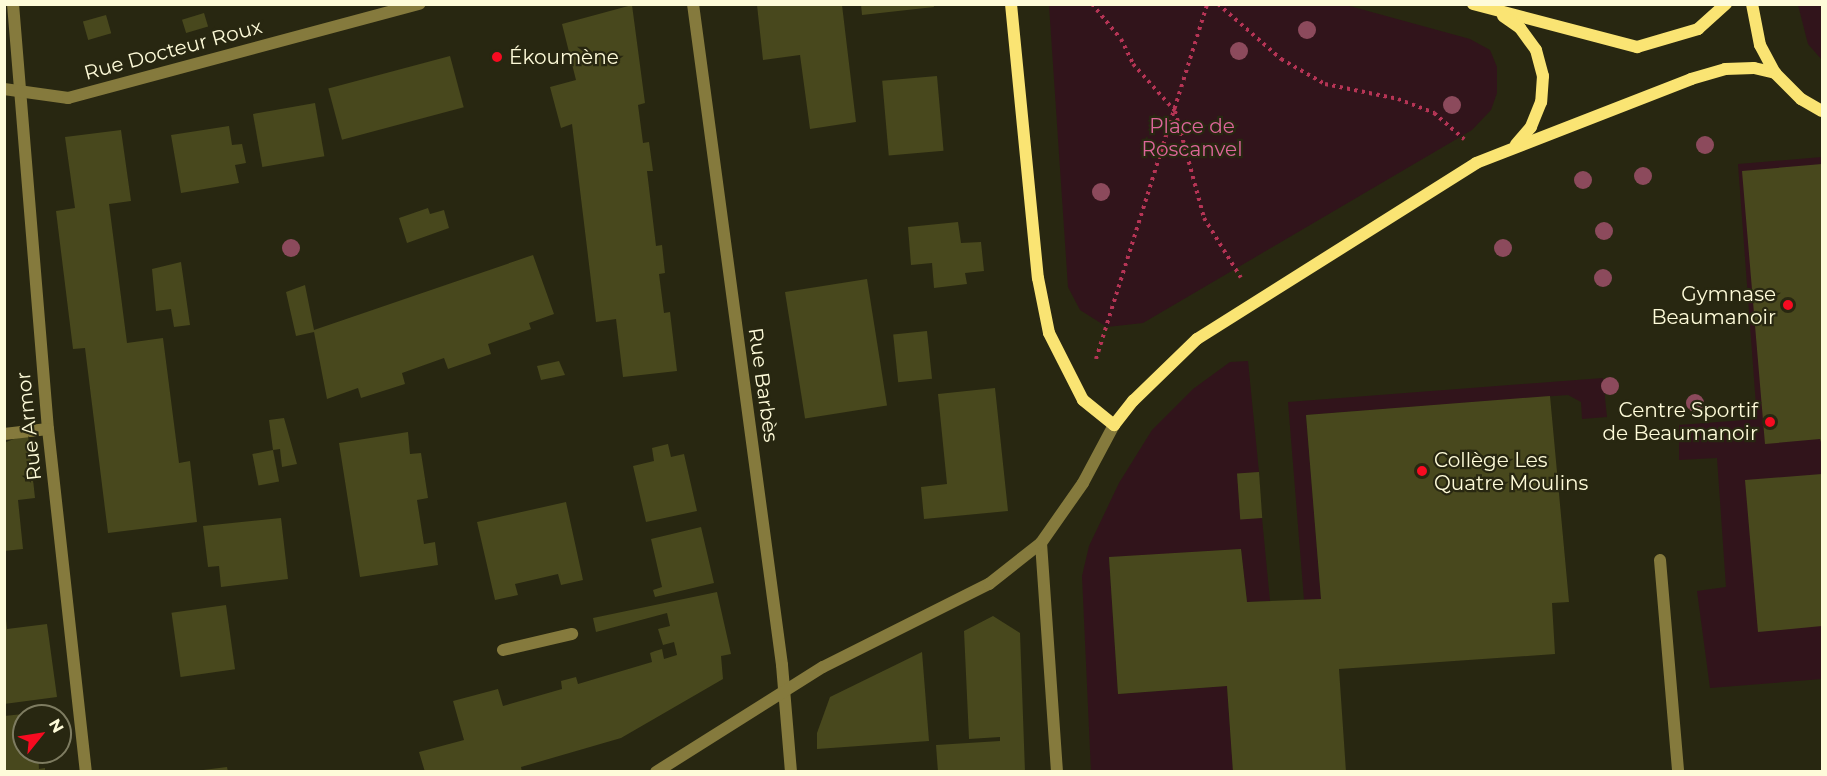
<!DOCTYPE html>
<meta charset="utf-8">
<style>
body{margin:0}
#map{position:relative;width:1827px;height:776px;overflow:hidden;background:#282711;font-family:Montserrat,sans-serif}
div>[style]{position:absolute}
.green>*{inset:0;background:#31141b}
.building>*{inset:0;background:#48481d;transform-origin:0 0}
.path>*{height:4px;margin-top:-2px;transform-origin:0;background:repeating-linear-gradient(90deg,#b63455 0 3px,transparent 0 7.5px)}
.lane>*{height:12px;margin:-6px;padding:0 6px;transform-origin:6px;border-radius:6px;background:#857a3d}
.street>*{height:12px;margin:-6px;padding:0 6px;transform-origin:6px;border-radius:6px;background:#857a3d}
.secondary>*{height:12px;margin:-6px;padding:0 6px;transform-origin:6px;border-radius:6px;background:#fae473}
.trees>*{width:18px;height:18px;margin:-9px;border-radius:50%;background:#8c4a5c}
.dots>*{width:16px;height:16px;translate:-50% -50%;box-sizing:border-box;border:3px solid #282711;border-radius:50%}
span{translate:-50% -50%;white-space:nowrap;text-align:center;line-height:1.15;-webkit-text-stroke:4.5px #282711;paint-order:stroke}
.street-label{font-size:20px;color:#fefbd9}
.poi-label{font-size:20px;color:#fefbd9}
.left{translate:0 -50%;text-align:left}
.right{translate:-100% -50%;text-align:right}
.park-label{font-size:20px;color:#dd669a}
.frame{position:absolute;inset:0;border:6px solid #fefbd9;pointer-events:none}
.north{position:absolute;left:12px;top:704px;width:60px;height:60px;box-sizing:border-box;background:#282711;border:2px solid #7e7c61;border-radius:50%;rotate:60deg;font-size:16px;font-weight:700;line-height:24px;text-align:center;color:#fefbd9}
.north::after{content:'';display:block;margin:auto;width:21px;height:27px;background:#f70b21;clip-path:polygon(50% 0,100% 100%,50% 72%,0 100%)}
</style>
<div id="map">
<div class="green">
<div style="clip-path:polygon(1049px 5px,1346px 5px,1470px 39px,1490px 50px,1497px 67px,1497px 93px,1491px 110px,1472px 130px,1143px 323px,1107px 327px,1080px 310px,1068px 287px)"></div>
<div style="clip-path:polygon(1798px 5px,1822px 5px,1822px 60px,1808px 44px)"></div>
<div style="clip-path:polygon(1822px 157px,1822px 679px,1710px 688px,1697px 591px,1726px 587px,1717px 458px,1679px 460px,1679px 425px,1757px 419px,1738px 164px)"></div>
<div style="clip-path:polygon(1248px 361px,1259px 472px,1237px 474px,1241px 519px,1262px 518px,1270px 601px,1247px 602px,1241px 549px,1109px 558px,1118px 694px,1227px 686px,1233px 771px,1091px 772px,1082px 576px,1089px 546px,1119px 483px,1152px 430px,1193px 389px,1230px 362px)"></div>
<div style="clip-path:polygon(1603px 378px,1607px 417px,1582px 419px,1581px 402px,1568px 395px,1306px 415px,1321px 599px,1304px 600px,1288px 402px)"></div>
</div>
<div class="building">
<div style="clip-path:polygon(861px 4px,933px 4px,934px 7px,862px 15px)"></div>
<div style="clip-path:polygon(632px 5px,645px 103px,638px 105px,643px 143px,649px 142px,653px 171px,647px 171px,656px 246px,662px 245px,665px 273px,659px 274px,664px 313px,670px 312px,677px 371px,623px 377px,616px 319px,596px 322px,572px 124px,561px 128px,550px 87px,576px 80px,562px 24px)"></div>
<div style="clip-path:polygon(757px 5px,842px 5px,856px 122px,810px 129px,800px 55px,763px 60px)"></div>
<div style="left:204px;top:13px;width:14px;height:23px;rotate:73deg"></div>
<div style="left:106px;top:15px;width:19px;height:24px;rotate:74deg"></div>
<div style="left:450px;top:56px;width:53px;height:126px;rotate:75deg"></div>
<div style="left:937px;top:76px;width:75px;height:55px;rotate:85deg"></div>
<div style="left:315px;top:103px;width:54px;height:63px;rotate:80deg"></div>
<div style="clip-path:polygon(229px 126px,232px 145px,242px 144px,246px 163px,235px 165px,239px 183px,181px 193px,171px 135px)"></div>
<div style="clip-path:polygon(121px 130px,131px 201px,109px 204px,127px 343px,163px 338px,179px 463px,190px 461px,197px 522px,108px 533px,85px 348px,73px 349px,56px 211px,75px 208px,65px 137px)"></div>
<div style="clip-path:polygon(1822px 164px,1822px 445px,1820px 439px,1765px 444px,1742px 171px)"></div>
<div style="clip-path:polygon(428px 208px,430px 214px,444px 210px,449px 228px,407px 243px,399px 218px)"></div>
<div style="clip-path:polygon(958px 222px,961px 243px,981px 242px,984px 271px,965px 273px,967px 284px,934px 288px,932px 263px,911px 265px,908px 227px)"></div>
<div style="clip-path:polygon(533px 255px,554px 314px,529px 323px,531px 329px,488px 344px,491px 354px,448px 369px,444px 358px,402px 373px,405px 384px,361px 398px,358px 388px,327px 399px,314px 332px,296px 336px,286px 292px,305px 285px,314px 330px)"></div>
<div style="clip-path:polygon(181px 262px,190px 325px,174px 327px,171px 309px,156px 311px,152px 269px)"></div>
<div style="left:867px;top:279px;width:128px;height:83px;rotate:81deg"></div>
<div style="left:927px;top:331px;width:48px;height:34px;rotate:84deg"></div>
<div style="clip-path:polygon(559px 361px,565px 375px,541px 380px,537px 366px)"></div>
<div style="clip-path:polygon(995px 388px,1008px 511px,924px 519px,921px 487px,947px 484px,938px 394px)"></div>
<div style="clip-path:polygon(1550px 396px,1569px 602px,1552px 603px,1555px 654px,1339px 669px,1346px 772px,1233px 772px,1227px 686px,1118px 694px,1109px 557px,1241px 549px,1247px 602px,1321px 599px,1306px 415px)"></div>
<div style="clip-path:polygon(284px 418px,297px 464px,282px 467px,280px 449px,273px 450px,269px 420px)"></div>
<div style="clip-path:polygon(408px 432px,410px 454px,421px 453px,428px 498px,417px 500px,424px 544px,435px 542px,438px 565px,360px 577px,339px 443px)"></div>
<div style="clip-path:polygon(28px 433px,35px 498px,18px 500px,23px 549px,4px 551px,4px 443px)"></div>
<div style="clip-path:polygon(668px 444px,671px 457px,684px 454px,697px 511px,646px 522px,633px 466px,654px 461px,652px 448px)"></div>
<div style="left:273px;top:450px;width:32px;height:21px;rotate:79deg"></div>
<div style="left:1259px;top:472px;width:46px;height:22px;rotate:86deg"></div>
<div style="clip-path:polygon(1822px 474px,1822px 626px,1758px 632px,1745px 480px)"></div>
<div style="clip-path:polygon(566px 502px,583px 580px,561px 585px,558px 574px,515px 584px,518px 595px,495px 600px,477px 522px)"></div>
<div style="clip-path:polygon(281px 518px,288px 579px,221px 587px,219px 566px,208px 567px,203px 526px)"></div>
<div style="clip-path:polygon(701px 527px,714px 583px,655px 597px,653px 590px,662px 587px,651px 539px)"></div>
<div style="clip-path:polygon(717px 592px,731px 654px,721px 656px,723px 679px,621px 738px,521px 767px,522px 772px,425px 772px,419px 752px,464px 740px,453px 701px,498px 689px,503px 706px,562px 689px,561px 681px,576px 677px,578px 684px,652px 662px,650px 653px,655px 651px,662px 649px,664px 659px,677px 655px,674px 642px,663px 645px,658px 629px,670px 626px,667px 613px,596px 632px,593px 618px)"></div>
<div style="left:226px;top:605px;width:65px;height:55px;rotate:82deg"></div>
<div style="clip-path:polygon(993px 616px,1020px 633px,1025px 772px,938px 772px,936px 745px,1000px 741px,1000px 737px,969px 739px,964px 631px)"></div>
<div style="clip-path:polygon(6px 619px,7px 629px,47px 624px,57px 697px,4px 704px)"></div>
<div style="clip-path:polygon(922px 652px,929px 741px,817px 749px,817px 733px,830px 697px)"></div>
<div style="clip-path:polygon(33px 713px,24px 716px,24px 752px,38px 752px,39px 769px,45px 768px,45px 772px,4px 772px,4px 716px)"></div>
<div style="clip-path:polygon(227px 767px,228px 772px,203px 772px,203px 770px)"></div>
</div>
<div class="path">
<div style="left:1092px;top:4px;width:45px;rotate:50.4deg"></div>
<div style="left:1121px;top:39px;width:28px;rotate:64deg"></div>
<div style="left:1133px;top:64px;width:63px;rotate:48.2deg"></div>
<div style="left:1175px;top:111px;width:111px;rotate:74.8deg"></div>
<div style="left:1204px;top:218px;width:70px;rotate:58.3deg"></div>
<div style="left:1218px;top:4px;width:84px;rotate:41.1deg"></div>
<div style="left:1281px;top:59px;width:51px;rotate:29.6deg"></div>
<div style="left:1325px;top:84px;width:75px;rotate:11.6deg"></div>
<div style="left:1398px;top:99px;width:39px;rotate:21deg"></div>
<div style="left:1434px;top:113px;width:40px;rotate:41deg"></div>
<div style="left:1096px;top:359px;width:372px;rotate:-72.6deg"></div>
</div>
<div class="lane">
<div style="left:1660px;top:560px;width:213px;rotate:85.1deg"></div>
<div style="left:503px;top:650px;width:71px;rotate:-13.1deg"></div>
</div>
<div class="street">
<div style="left:13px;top:4px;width:426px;rotate:85.3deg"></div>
<div style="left:48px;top:429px;width:345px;rotate:83.7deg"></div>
<div style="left:693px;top:4px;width:667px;rotate:82.33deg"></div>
<div style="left:782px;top:665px;width:107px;rotate:85.2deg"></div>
<div style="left:4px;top:89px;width:65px;rotate:8deg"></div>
<div style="left:68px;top:98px;width:364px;rotate:-15deg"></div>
<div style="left:4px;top:434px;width:44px;rotate:-6.5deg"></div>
<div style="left:1041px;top:543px;width:230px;rotate:86deg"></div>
<div style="left:656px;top:772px;width:197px;rotate:-32.2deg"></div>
<div style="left:823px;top:667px;width:186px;rotate:-26.6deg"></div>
<div style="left:989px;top:584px;width:66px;rotate:-38.3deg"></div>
<div style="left:1041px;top:543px;width:73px;rotate:-55deg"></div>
<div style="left:1083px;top:483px;width:66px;rotate:-61.9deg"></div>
</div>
<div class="secondary">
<div style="left:1011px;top:4px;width:275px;rotate:84.4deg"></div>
<div style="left:1038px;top:278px;width:56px;rotate:78.7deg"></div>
<div style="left:1049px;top:333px;width:75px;rotate:63.1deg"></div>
<div style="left:1083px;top:400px;width:40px;rotate:39deg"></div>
<div style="left:1114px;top:425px;width:31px;rotate:-52deg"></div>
<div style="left:1133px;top:401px;width:89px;rotate:-44.1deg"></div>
<div style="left:1197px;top:339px;width:330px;rotate:-32.2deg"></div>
<div style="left:1476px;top:163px;width:231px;rotate:-21.3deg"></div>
<div style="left:1691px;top:79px;width:35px;rotate:-16deg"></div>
<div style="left:1725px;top:69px;width:29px;rotate:-2deg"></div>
<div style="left:1754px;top:68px;width:22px;rotate:13deg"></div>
<div style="left:1473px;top:4px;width:170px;rotate:14.7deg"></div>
<div style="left:1637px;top:47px;width:64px;rotate:-16.4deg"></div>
<div style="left:1698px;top:29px;width:38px;rotate:-42deg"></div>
<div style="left:1752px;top:4px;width:42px;rotate:79deg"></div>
<div style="left:1760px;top:45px;width:32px;rotate:62deg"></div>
<div style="left:1775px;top:73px;width:37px;rotate:45deg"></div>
<div style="left:1801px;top:99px;width:24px;rotate:30deg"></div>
<div style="left:1503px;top:16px;width:21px;rotate:35deg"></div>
<div style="left:1520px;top:28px;width:27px;rotate:54deg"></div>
<div style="left:1536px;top:50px;width:27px;rotate:75deg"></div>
<div style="left:1543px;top:76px;width:26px;rotate:94deg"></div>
<div style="left:1541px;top:102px;width:27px;rotate:112deg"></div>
<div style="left:1531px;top:127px;width:23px;rotate:131deg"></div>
</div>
<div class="trees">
<div style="left:1307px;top:30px"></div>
<div style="left:1239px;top:51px"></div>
<div style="left:1452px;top:105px"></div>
<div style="left:1705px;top:145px"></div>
<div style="left:1643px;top:176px"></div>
<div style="left:1583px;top:180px"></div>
<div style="left:1101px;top:192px"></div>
<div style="left:1604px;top:231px"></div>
<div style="left:291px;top:248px"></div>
<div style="left:1503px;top:248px"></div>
<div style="left:1603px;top:278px"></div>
<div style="left:1610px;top:386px"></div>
<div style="left:1695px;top:403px"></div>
</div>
<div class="dots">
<div style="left:497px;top:57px;background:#f70b21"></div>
<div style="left:1788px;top:305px;background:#f70b21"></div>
<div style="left:1770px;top:422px;background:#f70b21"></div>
<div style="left:1422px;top:471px;background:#f70b21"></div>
</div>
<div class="street-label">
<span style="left:173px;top:50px;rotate:-15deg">Rue Docteur Roux</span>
<span style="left:763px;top:385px;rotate:82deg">Rue Barbès</span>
<span style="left:29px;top:426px;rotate:-96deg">Rue Armor</span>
</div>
<div class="poi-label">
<span class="left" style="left:509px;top:57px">Ékoumène</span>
<span class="right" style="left:1776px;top:306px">Gymnase<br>Beaumanoir</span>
<span class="right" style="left:1758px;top:422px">Centre Sportif<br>de Beaumanoir</span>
<span class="left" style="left:1434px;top:472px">Collège Les<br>Quatre Moulins</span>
</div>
<div class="park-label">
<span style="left:1192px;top:138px">Place de<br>Roscanvel</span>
</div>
<div class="frame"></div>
<div class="north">N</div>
</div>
